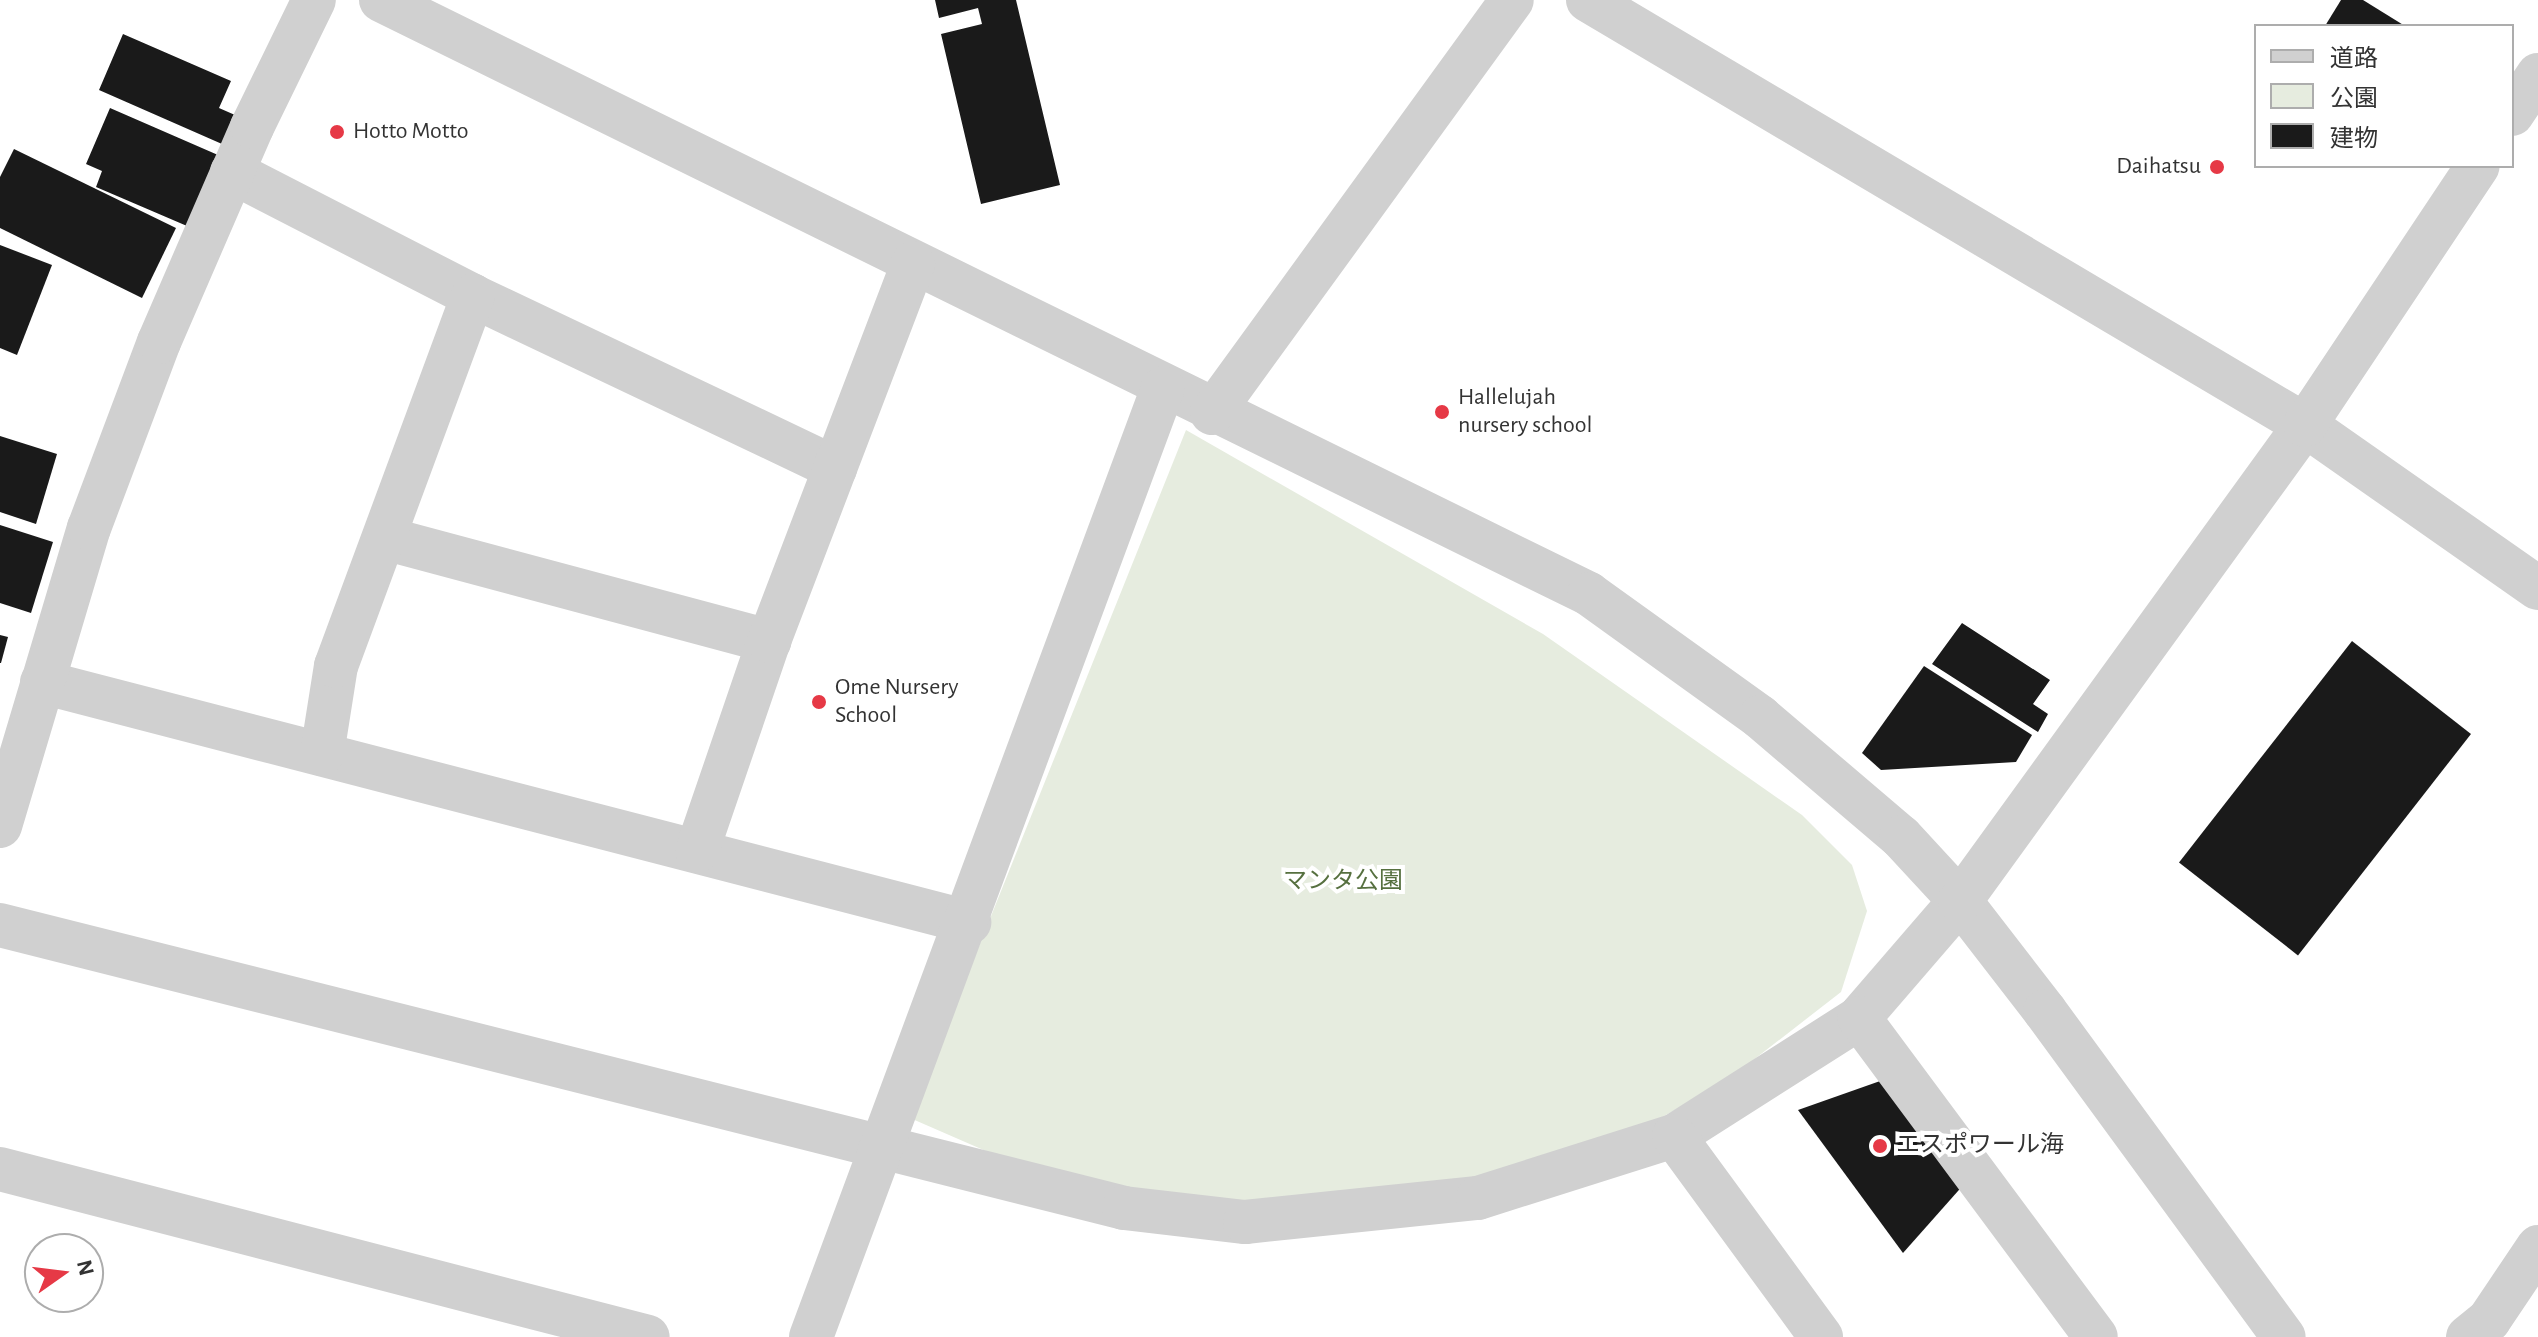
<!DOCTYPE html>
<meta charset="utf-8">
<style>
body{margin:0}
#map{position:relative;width:2538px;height:1337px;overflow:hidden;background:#fff;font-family:"Alegreya Sans","Noto Sans JP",sans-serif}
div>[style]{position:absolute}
.green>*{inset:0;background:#e6ecdf}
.building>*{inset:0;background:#1a1a1a;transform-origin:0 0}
.minor>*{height:44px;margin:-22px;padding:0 22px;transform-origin:22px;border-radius:22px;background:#d0d0d0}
.dots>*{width:22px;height:22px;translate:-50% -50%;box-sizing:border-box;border:4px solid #fff;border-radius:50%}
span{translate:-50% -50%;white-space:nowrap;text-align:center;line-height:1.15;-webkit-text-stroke:8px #fff;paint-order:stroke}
.poi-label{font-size:24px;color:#333}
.left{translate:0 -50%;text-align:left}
.right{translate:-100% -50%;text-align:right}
.park-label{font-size:24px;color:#56703f}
.legend{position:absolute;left:2254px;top:24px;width:260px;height:144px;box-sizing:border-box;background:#fff;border:2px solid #adadad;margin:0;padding:10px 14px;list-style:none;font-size:24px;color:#333}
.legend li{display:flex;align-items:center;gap:16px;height:40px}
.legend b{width:40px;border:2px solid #adadad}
.north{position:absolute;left:24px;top:1233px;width:80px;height:80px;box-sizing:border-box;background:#fff;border:2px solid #adadad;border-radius:50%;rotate:76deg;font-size:22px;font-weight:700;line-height:32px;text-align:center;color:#333}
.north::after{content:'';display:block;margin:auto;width:28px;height:36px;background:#e63946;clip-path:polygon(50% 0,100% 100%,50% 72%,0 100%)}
</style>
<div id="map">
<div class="green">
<div style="clip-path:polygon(1186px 430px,1543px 634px,1802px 815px,1852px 865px,1867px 911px,1841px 992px,1725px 1082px,1657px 1120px,1478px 1182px,1288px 1203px,1171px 1202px,995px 1155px,910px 1118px)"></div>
</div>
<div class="building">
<div style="clip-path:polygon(935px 0,1016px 0,1060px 185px,981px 204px,941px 34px,982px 24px,978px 8px,939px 18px)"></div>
<div style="clip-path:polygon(2341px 0,2363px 0,2405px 26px,2325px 26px)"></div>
<div style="clip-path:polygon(123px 34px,231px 81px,219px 108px,235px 115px,222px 144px,99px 90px)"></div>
<div style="clip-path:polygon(110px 108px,218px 155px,187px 226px,96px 187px,102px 171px,86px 164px)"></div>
<div style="clip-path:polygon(14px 149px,176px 228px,142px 298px,0 228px,0 177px)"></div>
<div style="clip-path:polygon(0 245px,52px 265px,17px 355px,0 348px)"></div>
<div style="clip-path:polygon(0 436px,57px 454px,36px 524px,0 512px)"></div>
<div style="clip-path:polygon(0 525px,53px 542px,31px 613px,0 603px)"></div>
<div style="clip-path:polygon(1962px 623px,2050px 680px,2033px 704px,2048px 714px,2038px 732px,1932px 664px)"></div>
<div style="clip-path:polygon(0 635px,8px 637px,1px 663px,0 663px)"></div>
<div style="left:2352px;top:641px;width:151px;height:281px;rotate:38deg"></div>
<div style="clip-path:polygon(1924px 666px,2032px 735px,2016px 762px,1881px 770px,1862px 753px)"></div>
<div style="clip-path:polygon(1883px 1080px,1966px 1182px,1903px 1253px,1798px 1110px)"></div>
</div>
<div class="minor">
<div style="left:381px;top:0;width:1346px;rotate:26.18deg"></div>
<div style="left:1589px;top:594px;width:211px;rotate:35.7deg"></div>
<div style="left:1760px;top:717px;width:185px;rotate:40.4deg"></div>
<div style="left:1901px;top:837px;width:87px;rotate:47.3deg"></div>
<div style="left:1960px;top:901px;width:139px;rotate:52.3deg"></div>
<div style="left:2045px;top:1011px;width:404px;rotate:53.8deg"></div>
<div style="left:1588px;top:0;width:833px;rotate:30.66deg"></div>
<div style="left:2305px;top:425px;width:284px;rotate:35deg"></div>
<div style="left:2512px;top:114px;width:47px;rotate:-56.3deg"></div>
<div style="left:232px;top:172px;width:271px;rotate:27.2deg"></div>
<div style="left:473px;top:296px;width:401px;rotate:25.4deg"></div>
<div style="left:1212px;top:413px;width:510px;rotate:-54.01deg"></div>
<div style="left:384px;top:538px;width:399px;rotate:15deg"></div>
<div style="left:42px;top:682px;width:958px;rotate:14.52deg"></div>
<div style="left:322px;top:754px;width:89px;rotate:-81deg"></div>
<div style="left:336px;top:666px;width:395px;rotate:-69.7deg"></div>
<div style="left:0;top:826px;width:311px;rotate:-73.4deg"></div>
<div style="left:89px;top:528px;width:199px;rotate:-69.4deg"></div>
<div style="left:159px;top:342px;width:234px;rotate:-66.6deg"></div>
<div style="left:252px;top:127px;width:141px;rotate:-64deg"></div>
<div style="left:697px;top:851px;width:222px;rotate:-71.1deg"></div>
<div style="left:769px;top:641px;width:404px;rotate:-69.1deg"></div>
<div style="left:0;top:925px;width:1159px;rotate:14.13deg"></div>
<div style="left:1124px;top:1208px;width:122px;rotate:6.6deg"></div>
<div style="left:1245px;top:1222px;width:234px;rotate:-5.9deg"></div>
<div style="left:1478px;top:1198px;width:206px;rotate:-17.6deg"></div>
<div style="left:1674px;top:1136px;width:219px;rotate:-32.5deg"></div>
<div style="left:1859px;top:1018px;width:155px;rotate:-49.2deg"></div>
<div style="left:1960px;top:901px;width:588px;rotate:-54.07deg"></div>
<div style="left:2305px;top:425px;width:311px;rotate:-56.3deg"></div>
<div style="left:1859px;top:1018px;width:397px;rotate:53.4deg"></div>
<div style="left:1674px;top:1136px;width:249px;rotate:53.8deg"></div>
<div style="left:0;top:1169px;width:669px;rotate:14.53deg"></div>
<div style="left:811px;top:1337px;width:1012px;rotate:-69.65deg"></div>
<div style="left:2468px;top:1337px;width:27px;rotate:-39deg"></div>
<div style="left:2489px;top:1320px;width:88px;rotate:-56.1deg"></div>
</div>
<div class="dots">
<div style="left:337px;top:132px;background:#e63946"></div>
<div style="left:2217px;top:167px;background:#e63946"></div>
<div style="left:1442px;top:412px;background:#e63946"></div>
<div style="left:819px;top:702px;background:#e63946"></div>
<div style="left:1880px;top:1146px;background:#e63946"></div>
</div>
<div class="poi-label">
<span class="left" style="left:353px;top:132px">Hotto Motto</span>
<span class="right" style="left:2201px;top:167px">Daihatsu</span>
<span class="left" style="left:1458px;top:412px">Hallelujah<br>nursery school</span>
<span class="left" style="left:835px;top:702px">Ome Nursery<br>School</span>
<span class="left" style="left:1896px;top:1146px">エスポワール海</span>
</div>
<div class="park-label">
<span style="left:1343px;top:882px">マンタ公園</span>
</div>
<ul class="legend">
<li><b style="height:10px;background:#d0d0d0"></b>道路</li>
<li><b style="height:22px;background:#e6ecdf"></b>公園</li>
<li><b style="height:22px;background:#1a1a1a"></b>建物</li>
</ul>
<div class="north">N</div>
</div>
